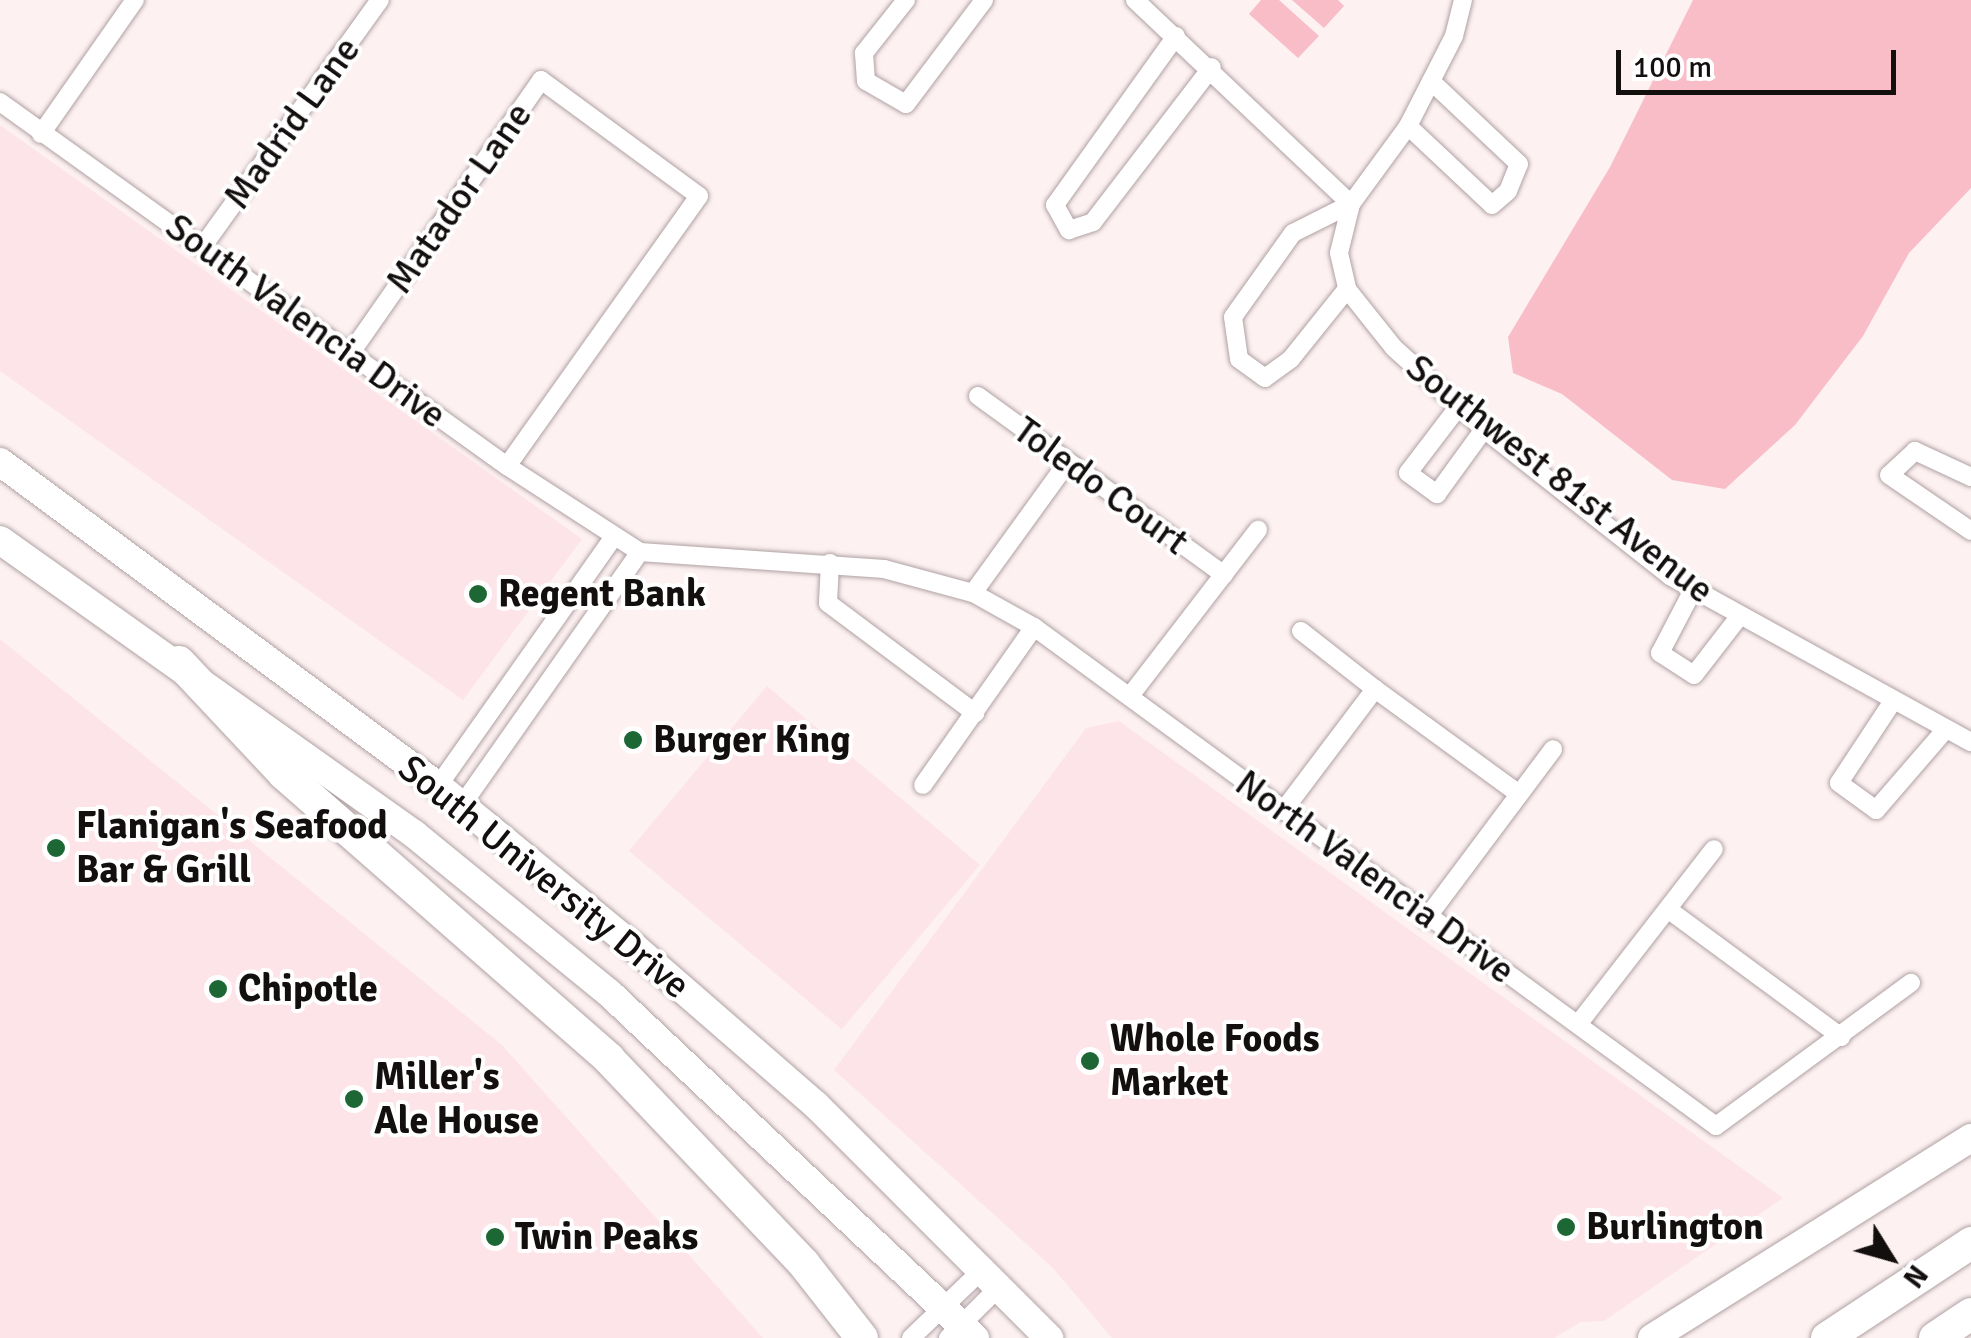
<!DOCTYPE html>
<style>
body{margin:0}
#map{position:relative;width:1971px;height:1338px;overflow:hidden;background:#fdf1f2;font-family:Signika,sans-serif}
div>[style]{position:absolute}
.built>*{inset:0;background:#fde4e8;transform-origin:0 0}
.green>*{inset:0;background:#f9bdc7}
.roads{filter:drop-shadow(0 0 2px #b0a1a3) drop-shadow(0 0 2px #b0a1a3)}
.street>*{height:18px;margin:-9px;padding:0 9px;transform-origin:9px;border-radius:9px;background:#fff}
.primary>*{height:28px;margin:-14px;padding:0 14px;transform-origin:14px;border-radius:14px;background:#fff}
.highway>*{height:32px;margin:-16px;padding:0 16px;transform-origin:16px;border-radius:16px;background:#fff}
.dots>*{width:28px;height:28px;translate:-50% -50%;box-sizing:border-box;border:5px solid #fff;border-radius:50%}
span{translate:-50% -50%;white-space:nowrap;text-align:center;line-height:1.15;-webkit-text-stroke:8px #fff;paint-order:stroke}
.street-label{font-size:38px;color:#140f0f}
.poi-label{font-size:38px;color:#140f0f;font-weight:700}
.left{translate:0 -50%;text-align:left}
.north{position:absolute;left:1841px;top:1208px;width:100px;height:100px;-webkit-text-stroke:8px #fff;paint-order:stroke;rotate:127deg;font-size:28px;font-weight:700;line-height:40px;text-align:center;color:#140f0f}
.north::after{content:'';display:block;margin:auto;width:35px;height:45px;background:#140f0f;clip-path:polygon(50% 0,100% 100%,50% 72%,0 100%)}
.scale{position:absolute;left:1616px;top:50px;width:280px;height:45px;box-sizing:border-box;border:5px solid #140f0f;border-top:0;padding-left:12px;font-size:30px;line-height:35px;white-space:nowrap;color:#140f0f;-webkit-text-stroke:8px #fff;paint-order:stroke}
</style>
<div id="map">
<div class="built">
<div style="clip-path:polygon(0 125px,582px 539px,463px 700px,0 371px)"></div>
<div style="clip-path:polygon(0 639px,502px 1045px,763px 1338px,0 1338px)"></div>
<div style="left:767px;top:686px;width:278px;height:215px;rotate:40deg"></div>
<div style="clip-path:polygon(1119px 721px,1783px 1198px,1604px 1321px,1581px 1322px,1554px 1338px,1112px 1338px,1052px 1267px,834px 1070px,1086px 728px)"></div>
</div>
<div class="green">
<div style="clip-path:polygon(1261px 0,1279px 0,1319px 36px,1298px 58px,1249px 14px)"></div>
<div style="clip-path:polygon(1292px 0,1338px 0,1344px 6px,1324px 28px)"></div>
<div style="clip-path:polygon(1693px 0,1971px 0,1971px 188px,1909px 253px,1863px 336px,1795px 425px,1725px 489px,1672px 480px,1562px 394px,1513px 373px,1508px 337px,1610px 167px)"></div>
</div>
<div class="roads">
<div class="street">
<div style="left:906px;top:0;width:68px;rotate:128.4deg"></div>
<div style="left:864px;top:53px;width:28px;rotate:86deg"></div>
<div style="left:866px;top:81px;width:46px;rotate:29.9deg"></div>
<div style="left:906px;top:104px;width:130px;rotate:-53.1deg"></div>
<div style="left:1135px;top:0;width:297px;rotate:43.4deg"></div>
<div style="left:1351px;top:204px;width:50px;rotate:103.8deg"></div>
<div style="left:1339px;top:253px;width:37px;rotate:77deg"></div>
<div style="left:1347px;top:289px;width:75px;rotate:51.5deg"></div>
<div style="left:1394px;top:348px;width:121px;rotate:42deg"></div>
<div style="left:1484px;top:429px;width:237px;rotate:38.3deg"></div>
<div style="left:1670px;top:576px;width:344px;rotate:28.9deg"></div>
<div style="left:1176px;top:36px;width:208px;rotate:125.6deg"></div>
<div style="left:1055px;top:205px;width:29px;rotate:61deg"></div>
<div style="left:1069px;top:230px;width:25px;rotate:-18deg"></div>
<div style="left:1093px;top:222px;width:195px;rotate:-52.5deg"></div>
<div style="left:0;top:102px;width:624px;rotate:35.68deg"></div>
<div style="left:507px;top:466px;width:158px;rotate:32.9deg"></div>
<div style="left:640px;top:552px;width:245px;rotate:4deg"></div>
<div style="left:884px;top:569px;width:92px;rotate:15.1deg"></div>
<div style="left:973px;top:593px;width:70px;rotate:29.1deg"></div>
<div style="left:1034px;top:627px;width:845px;rotate:36.19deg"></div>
<div style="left:1716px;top:1126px;width:242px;rotate:-36.3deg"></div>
<div style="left:1408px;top:126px;width:115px;rotate:43.2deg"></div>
<div style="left:1492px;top:205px;width:21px;rotate:-41deg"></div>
<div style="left:1508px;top:191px;width:29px;rotate:-68deg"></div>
<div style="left:1519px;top:164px;width:121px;rotate:-136.7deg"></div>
<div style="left:41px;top:134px;width:164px;rotate:-55deg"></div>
<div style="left:203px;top:246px;width:303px;rotate:-54.3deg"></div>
<div style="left:1347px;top:289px;width:90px;rotate:128.7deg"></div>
<div style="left:1291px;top:359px;width:32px;rotate:144deg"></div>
<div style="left:1265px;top:378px;width:32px;rotate:-144deg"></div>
<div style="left:1239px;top:359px;width:42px;rotate:-98.1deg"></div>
<div style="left:1233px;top:317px;width:103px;rotate:-54.5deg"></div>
<div style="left:1293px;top:233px;width:65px;rotate:-26.6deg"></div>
<div style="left:1351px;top:204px;width:97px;rotate:-53.8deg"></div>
<div style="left:1408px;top:126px;width:101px;rotate:-62.9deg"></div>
<div style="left:1454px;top:36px;width:37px;rotate:-76deg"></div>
<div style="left:350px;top:354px;width:334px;rotate:-55.1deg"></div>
<div style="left:541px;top:80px;width:196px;rotate:36.3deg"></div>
<div style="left:699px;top:196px;width:331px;rotate:125.4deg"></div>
<div style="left:978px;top:396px;width:304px;rotate:36deg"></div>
<div style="left:1459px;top:406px;width:84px;rotate:127.3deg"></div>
<div style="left:1408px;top:473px;width:36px;rotate:36deg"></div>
<div style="left:1437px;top:494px;width:80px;rotate:-54.1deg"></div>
<div style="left:1971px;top:477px;width:62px;rotate:-155.1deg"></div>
<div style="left:1915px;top:451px;width:35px;rotate:137deg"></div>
<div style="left:1889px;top:475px;width:99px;rotate:34.3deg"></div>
<div style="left:830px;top:563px;width:40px;rotate:92.9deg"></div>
<div style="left:828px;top:603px;width:184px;rotate:36.8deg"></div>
<div style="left:1693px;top:590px;width:71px;rotate:117.6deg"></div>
<div style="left:1660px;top:653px;width:40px;rotate:32.9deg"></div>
<div style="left:1694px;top:675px;width:73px;rotate:-52.2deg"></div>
<div style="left:973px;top:593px;width:160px;rotate:-54.1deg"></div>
<div style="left:1301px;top:631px;width:94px;rotate:38.1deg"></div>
<div style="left:1130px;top:696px;width:210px;rotate:-52.4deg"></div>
<div style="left:1893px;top:701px;width:98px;rotate:123.4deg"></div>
<div style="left:1839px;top:783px;width:46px;rotate:36.1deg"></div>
<div style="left:1876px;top:810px;width:106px;rotate:-49.2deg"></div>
<div style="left:923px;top:785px;width:193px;rotate:-54.9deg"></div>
<div style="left:438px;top:786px;width:304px;rotate:-54.8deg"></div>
<div style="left:462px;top:805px;width:309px;rotate:-54.9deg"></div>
<div style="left:1283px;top:811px;width:153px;rotate:-53deg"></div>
<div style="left:1375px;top:689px;width:178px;rotate:36.1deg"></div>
<div style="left:1669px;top:910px;width:214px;rotate:36.4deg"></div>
<div style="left:1426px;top:919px;width:212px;rotate:-53.2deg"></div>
<div style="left:1579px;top:1023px;width:220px;rotate:-52.2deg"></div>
<div style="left:911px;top:1338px;width:98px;rotate:-43.8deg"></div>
<div style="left:948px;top:1338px;width:72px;rotate:-45deg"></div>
</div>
<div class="primary">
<div style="left:0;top:462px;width:545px;rotate:36.49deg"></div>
<div style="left:438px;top:786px;width:252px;rotate:39.4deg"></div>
<div style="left:633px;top:946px;width:242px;rotate:41deg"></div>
<div style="left:816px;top:1105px;width:330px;rotate:45deg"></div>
<div style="left:0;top:540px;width:508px;rotate:35.38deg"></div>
<div style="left:414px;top:834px;width:252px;rotate:39.2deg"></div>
<div style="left:609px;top:993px;width:503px;rotate:43.31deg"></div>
<div style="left:1652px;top:1338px;width:377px;rotate:-32.1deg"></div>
</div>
<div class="highway">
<div style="left:179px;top:662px;width:154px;rotate:46.8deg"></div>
<div style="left:284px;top:774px;width:432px;rotate:41.2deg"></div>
<div style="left:609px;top:1059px;width:283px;rotate:46.4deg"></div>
<div style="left:804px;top:1264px;width:94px;rotate:51.9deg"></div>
<div style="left:1827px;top:1338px;width:173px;rotate:-33.4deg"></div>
<div style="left:1935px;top:1338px;width:43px;rotate:-33.7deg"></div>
</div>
</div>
<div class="dots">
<div style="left:478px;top:594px;background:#1d6734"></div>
<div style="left:633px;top:740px;background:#1d6734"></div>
<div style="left:56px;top:848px;background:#1d6734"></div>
<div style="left:218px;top:989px;background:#1d6734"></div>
<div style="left:1090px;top:1061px;background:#1d6734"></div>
<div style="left:354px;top:1099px;background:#1d6734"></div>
<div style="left:1566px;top:1227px;background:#1d6734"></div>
<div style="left:495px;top:1237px;background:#1d6734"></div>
</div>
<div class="street-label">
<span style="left:292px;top:123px;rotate:-54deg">Madrid Lane</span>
<span style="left:459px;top:198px;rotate:-55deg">Matador Lane</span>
<span style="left:306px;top:321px;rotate:36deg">South Valencia Drive</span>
<span style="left:1560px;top:479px;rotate:38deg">Southwest 81st Avenue</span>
<span style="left:1101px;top:486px;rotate:36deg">Toledo Court</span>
<span style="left:544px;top:877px;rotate:39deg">South University Drive</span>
<span style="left:1375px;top:877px;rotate:36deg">North Valencia Drive</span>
</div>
<div class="poi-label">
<span class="left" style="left:498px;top:594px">Regent Bank</span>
<span class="left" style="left:653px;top:740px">Burger King</span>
<span class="left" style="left:76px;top:848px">Flanigan's Seafood<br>Bar &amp; Grill</span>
<span class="left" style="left:238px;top:989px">Chipotle</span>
<span class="left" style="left:1110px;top:1061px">Whole Foods<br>Market</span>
<span class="left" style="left:374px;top:1099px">Miller's<br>Ale House</span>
<span class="left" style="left:1586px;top:1227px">Burlington</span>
<span class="left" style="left:515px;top:1237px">Twin Peaks</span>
</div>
<div class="north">N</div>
<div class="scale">100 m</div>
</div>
